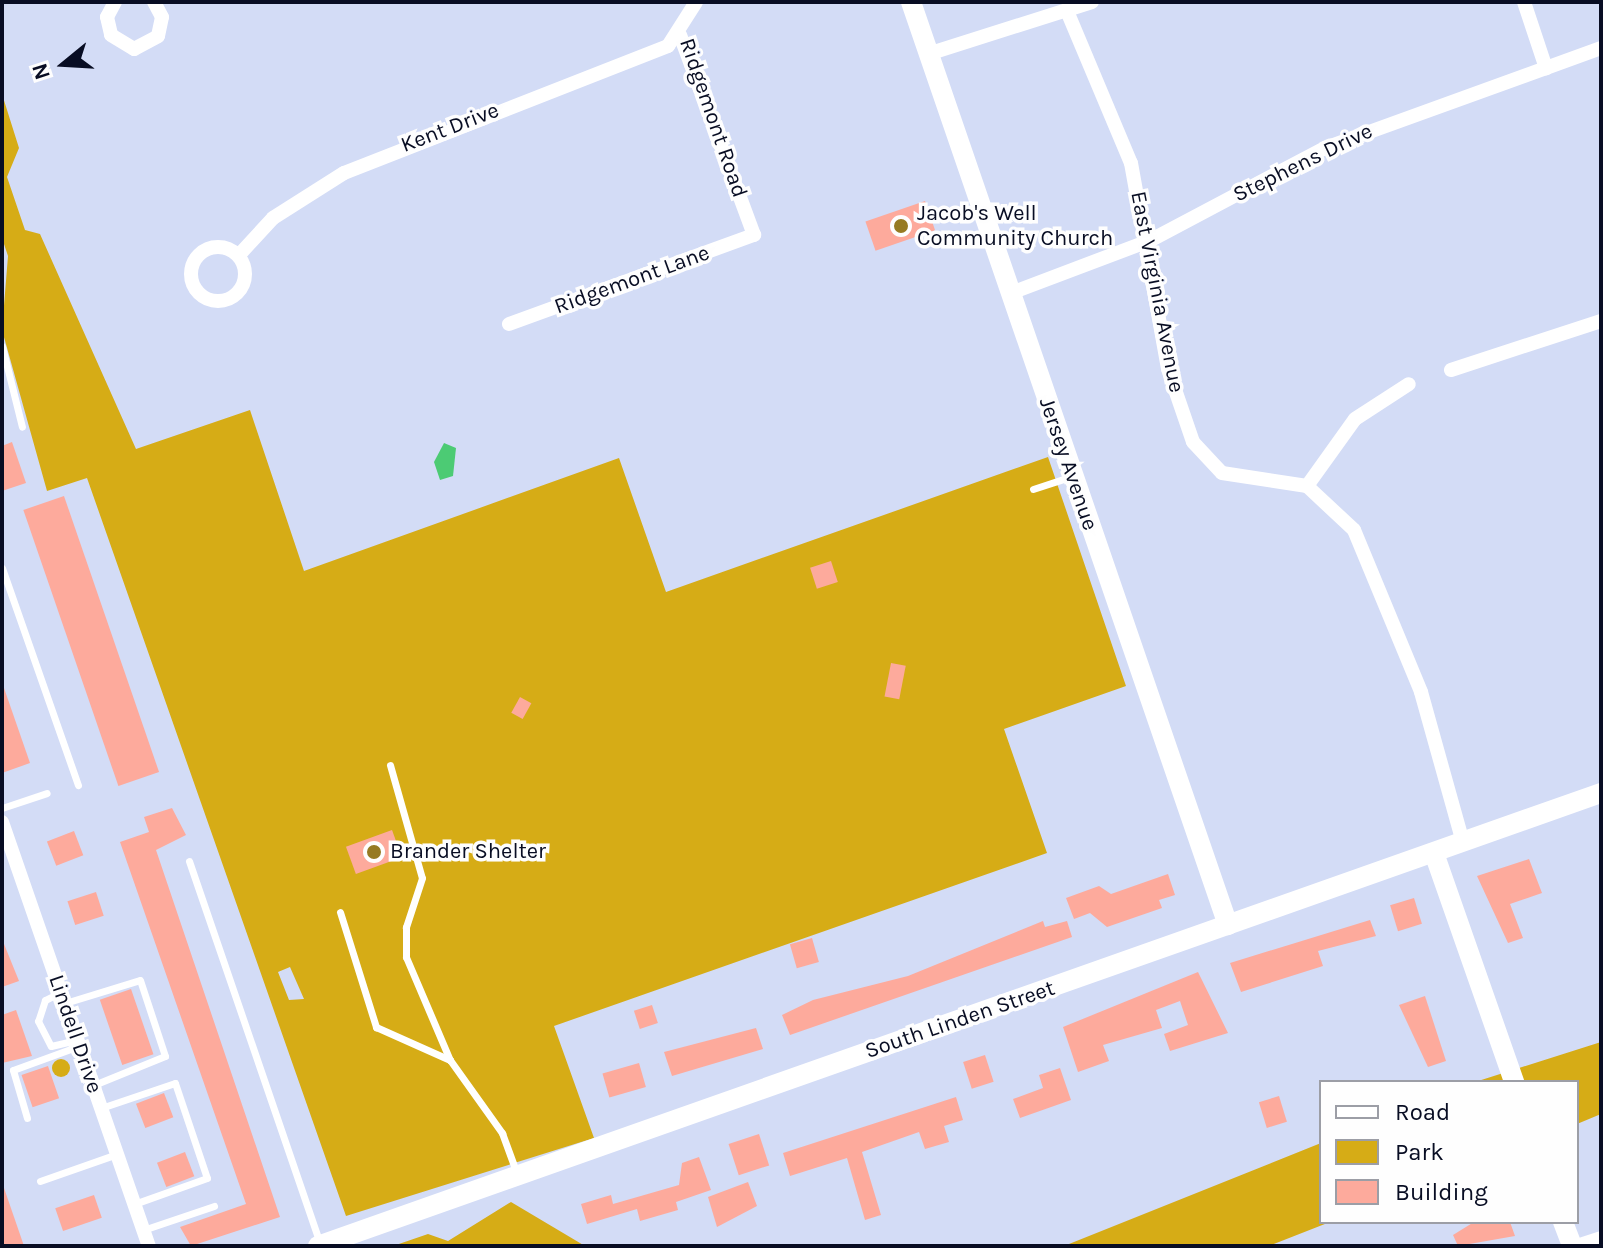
<!DOCTYPE html>
<style>
body{margin:0}
#map{position:relative;width:1603px;height:1248px;overflow:hidden;background:#d3dcf6;font-family:Karla,sans-serif}
div>[style]{position:absolute}
.green>*{inset:0;background:#d6ac16}
.round{border-radius:50%}
.water>*{inset:0;background:#4ccb74}
.building>*{inset:0;background:#fdaa9c;transform-origin:0 0}
.lane>*{height:7px;margin:-3.5px;padding:0 3.5px;transform-origin:3.5px;border-radius:3.5px;background:#fff}
.street>*{height:14px;margin:-7px;padding:0 7px;transform-origin:7px;border-radius:7px;background:#fff}
.street>.ring{margin:-7px;padding:0;box-sizing:content-box;background:none;border:14px solid #fff;border-radius:50%}
.secondary>*{height:20px;margin:-10px;padding:0 10px;transform-origin:10px;border-radius:10px;background:#fff}
.dots>*{width:22px;height:22px;translate:-50% -50%;box-sizing:border-box;border:4px solid #fefefe;border-radius:50%}
span{translate:-50% -50%;white-space:nowrap;text-align:center;line-height:1.15;-webkit-text-stroke:7px #fefefe;paint-order:stroke}
.street-label{font-size:22px;color:#080d23}
.poi-label{font-size:22px;color:#080d23}
.left{translate:0 -50%;text-align:left}
.frame{position:absolute;inset:0;border:4px solid #080d23;pointer-events:none}
.legend{position:absolute;left:1319px;top:1080px;width:260px;height:144px;box-sizing:border-box;background:#fefefe;border:2px solid #9c9ea6;margin:0;padding:10px 14px;list-style:none;font-size:24px;color:#080d23}
.legend li{display:flex;align-items:center;gap:16px;height:40px}
.legend b{width:40px;border:2px solid #9c9ea6}
.north{position:absolute;left:24px;top:24px;width:80px;height:80px;-webkit-text-stroke:6px #fefefe;paint-order:stroke;rotate:252deg;font-size:22px;font-weight:700;line-height:32px;text-align:center;color:#080d23}
.north::after{content:'';display:block;margin:auto;width:28px;height:36px;background:#080d23;clip-path:polygon(50% 0,100% 100%,50% 72%,0 100%)}
</style>
<div id="map">
<div class="green">
<div style="clip-path:polygon(evenodd,2px 94px,19px 148px,7px 177px,25px 230px,40px 234px,136px 449px,250px 410px,304px 571px,619px 458px,666px 592px,1048px 457px,1126px 686px,1004px 729px,1047px 853px,554px 1026px,594px 1138px,346px 1216px,87px 478px,47px 491px,2px 330px,8px 256px,2px 238px,2px 94px,290px 967px,304px 999px,289px 1000px,278px 972px,290px 967px)"></div>
<div style="clip-path:polygon(1601px 1042px,1601px 1114px,1577px 1124px,1577px 1082px,1475px 1082px)"></div>
<div class="round" style="left:52px;top:1059px;width:18px;height:18px"></div>
<div style="clip-path:polygon(1321px 1143px,1321px 1222px,1330px 1222px,1269px 1246px,1064px 1246px)"></div>
<div style="clip-path:polygon(511px 1202px,585px 1246px,393px 1246px,428px 1234px,448px 1241px)"></div>
</div>
<div class="water">
<div style="clip-path:polygon(444px 443px,456px 448px,453px 476px,440px 480px,434px 462px)"></div>
</div>
<div class="building">
<div style="left:925px;top:201px;width:31px;height:63px;rotate:71deg"></div>
<div style="clip-path:polygon(12px 442px,26px 483px,2px 491px,2px 446px)"></div>
<div style="left:64px;top:496px;width:292px;height:43px;rotate:71deg"></div>
<div style="left:831px;top:561px;width:22px;height:22px;rotate:72deg"></div>
<div style="left:891px;top:663px;width:15px;height:34px;rotate:11deg"></div>
<div style="clip-path:polygon(4px 688px,30px 763px,2px 773px,2px 689px)"></div>
<div style="left:520px;top:697px;width:13px;height:18px;rotate:29deg"></div>
<div style="clip-path:polygon(172px 808px,186px 835px,156px 850px,280px 1217px,191px 1246px,180px 1227px,246px 1204px,120px 842px,149px 832px,144px 817px)"></div>
<div style="left:392px;top:830px;width:29px;height:49px;rotate:70deg"></div>
<div style="left:74px;top:831px;width:26px;height:29px;rotate:69deg"></div>
<div style="clip-path:polygon(1529px 859px,1542px 893px,1510px 904px,1523px 938px,1508px 943px,1477px 876px)"></div>
<div style="clip-path:polygon(1168px 874px,1175px 895px,1159px 900px,1162px 908px,1107px 927px,1090px 913px,1074px 919px,1066px 898px,1099px 886px,1111px 894px)"></div>
<div style="left:96px;top:892px;width:25px;height:30px;rotate:72deg"></div>
<div style="left:1414px;top:898px;width:27px;height:25px;rotate:73deg"></div>
<div style="clip-path:polygon(1370px 920px,1376px 936px,1318px 951px,1323px 966px,1241px 992px,1230px 963px)"></div>
<div style="clip-path:polygon(1043px 921px,1045px 927px,1067px 921px,1072px 937px,790px 1035px,782px 1015px,813px 1000px,908px 976px)"></div>
<div style="left:812px;top:938px;width:25px;height:23px;rotate:74deg"></div>
<div style="clip-path:polygon(2px 939px,19px 981px,2px 987px)"></div>
<div style="clip-path:polygon(1198px 972px,1228px 1033px,1170px 1051px,1164px 1034px,1188px 1025px,1180px 1001px,1156px 1010px,1162px 1028px,1103px 1045px,1109px 1061px,1078px 1072px,1063px 1027px)"></div>
<div style="left:131px;top:989px;width:69px;height:33px;rotate:71deg"></div>
<div style="clip-path:polygon(1425px 996px,1446px 1061px,1428px 1067px,1399px 1005px)"></div>
<div style="left:652px;top:1005px;width:19px;height:19px;rotate:72deg"></div>
<div style="clip-path:polygon(16px 1010px,32px 1056px,2px 1063px,2px 1015px)"></div>
<div style="clip-path:polygon(756px 1028px,763px 1049px,672px 1076px,664px 1052px)"></div>
<div style="left:985px;top:1055px;width:28px;height:23px;rotate:72deg"></div>
<div style="left:639px;top:1063px;width:25px;height:38px;rotate:74deg"></div>
<div style="left:48px;top:1066px;width:34px;height:28px;rotate:71deg"></div>
<div style="clip-path:polygon(1060px 1068px,1071px 1100px,1020px 1118px,1013px 1099px,1043px 1088px,1039px 1075px)"></div>
<div style="left:164px;top:1093px;width:26px;height:30px;rotate:69deg"></div>
<div style="left:1279px;top:1096px;width:27px;height:21px;rotate:73deg"></div>
<div style="clip-path:polygon(956px 1097px,963px 1120px,944px 1126px,949px 1142px,925px 1149px,919px 1132px,862px 1152px,881px 1215px,865px 1220px,847px 1158px,790px 1176px,783px 1153px)"></div>
<div style="left:759px;top:1134px;width:33px;height:32px;rotate:72deg"></div>
<div style="left:185px;top:1152px;width:26px;height:30px;rotate:69deg"></div>
<div style="clip-path:polygon(699px 1157px,711px 1190px,676px 1202px,678px 1210px,640px 1221px,637px 1209px,587px 1224px,581px 1204px,611px 1195px,613px 1204px,679px 1185px,682px 1163px)"></div>
<div style="clip-path:polygon(748px 1182px,757px 1206px,717px 1227px,708px 1197px)"></div>
<div style="clip-path:polygon(2px 1188px,4px 1188px,24px 1246px,2px 1246px)"></div>
<div style="left:94px;top:1195px;width:24px;height:41px;rotate:71deg"></div>
<div style="clip-path:polygon(1474px 1222px,1510px 1222px,1515px 1236px,1458px 1246px,1453px 1235px)"></div>
</div>
<div class="lane">
<div style="left:2px;top:346px;width:83px;rotate:76.1deg"></div>
<div style="left:1033px;top:489px;width:39px;rotate:-18deg"></div>
<div style="left:2px;top:568px;width:230px;rotate:70.7deg"></div>
<div style="left:390px;top:765px;width:117px;rotate:74.2deg"></div>
<div style="left:422px;top:878px;width:52px;rotate:108.1deg"></div>
<div style="left:406px;top:927px;width:30px;rotate:90deg"></div>
<div style="left:406px;top:957px;width:112px;rotate:66.9deg"></div>
<div style="left:450px;top:1060px;width:90px;rotate:54.5deg"></div>
<div style="left:502px;top:1133px;width:44px;rotate:69.9deg"></div>
<div style="left:2px;top:808px;width:47px;rotate:-18.4deg"></div>
<div style="left:189px;top:861px;width:404px;rotate:71.1deg"></div>
<div style="left:340px;top:912px;width:121px;rotate:72.6deg"></div>
<div style="left:376px;top:1027px;width:81px;rotate:24deg"></div>
<div style="left:61px;top:992px;width:18px;rotate:153deg"></div>
<div style="left:45px;top:1000px;width:22px;rotate:108deg"></div>
<div style="left:38px;top:1021px;width:28px;rotate:63deg"></div>
<div style="left:51px;top:1046px;width:27px;rotate:-13deg"></div>
<div style="left:65px;top:1003px;width:78px;rotate:-17deg"></div>
<div style="left:140px;top:980px;width:80px;rotate:71.8deg"></div>
<div style="left:165px;top:1056px;width:77px;rotate:157.8deg"></div>
<div style="left:101px;top:1108px;width:78px;rotate:-18.7deg"></div>
<div style="left:175px;top:1083px;width:100px;rotate:71.4deg"></div>
<div style="left:207px;top:1178px;width:77px;rotate:160.4deg"></div>
<div style="left:27px;top:1118px;width:50px;rotate:-106.3deg"></div>
<div style="left:13px;top:1070px;width:70px;rotate:-20deg"></div>
<div style="left:40px;top:1181px;width:82px;rotate:-19.3deg"></div>
<div style="left:143px;top:1230px;width:75px;rotate:-18.7deg"></div>
</div>
<div class="street">
<div style="left:115px;top:2px;width:17px;rotate:118deg"></div>
<div style="left:107px;top:17px;width:18px;rotate:77deg"></div>
<div style="left:111px;top:35px;width:27px;rotate:31deg"></div>
<div style="left:134px;top:49px;width:27px;rotate:-28deg"></div>
<div style="left:158px;top:36px;width:19px;rotate:-78deg"></div>
<div style="left:162px;top:17px;width:17px;rotate:-118deg"></div>
<div style="left:1524px;top:2px;width:70px;rotate:71.6deg"></div>
<div style="left:1067px;top:11px;width:165px;rotate:67.2deg"></div>
<div style="left:1131px;top:163px;width:209px;rotate:79.8deg"></div>
<div style="left:1168px;top:369px;width:77px;rotate:71.1deg"></div>
<div style="left:1193px;top:442px;width:42px;rotate:46.9deg"></div>
<div style="left:1222px;top:473px;width:86px;rotate:8.7deg"></div>
<div style="left:1307px;top:486px;width:64px;rotate:43.1deg"></div>
<div style="left:1354px;top:530px;width:175px;rotate:67.5deg"></div>
<div style="left:1421px;top:692px;width:156px;rotate:74.4deg"></div>
<div style="left:928px;top:54px;width:172px;rotate:-17.6deg"></div>
<div class="ring" style="left:191px;top:247px;width:40px;height:40px"></div>
<div style="left:239px;top:255px;width:50px;rotate:-47.4deg"></div>
<div style="left:273px;top:218px;width:84px;rotate:-32.4deg"></div>
<div style="left:344px;top:173px;width:348px;rotate:-21.4deg"></div>
<div style="left:668px;top:46px;width:52px;rotate:-57.5deg"></div>
<div style="left:1011px;top:293px;width:150px;rotate:-20.7deg"></div>
<div style="left:1151px;top:240px;width:197px;rotate:-27.9deg"></div>
<div style="left:1325px;top:148px;width:294px;rotate:-19.9deg"></div>
<div style="left:509px;top:324px;width:261px;rotate:-20deg"></div>
<div style="left:754px;top:235px;width:213px;rotate:-110.3deg"></div>
<div style="left:1451px;top:370px;width:158px;rotate:-18.1deg"></div>
<div style="left:1307px;top:486px;width:82px;rotate:-54.4deg"></div>
<div style="left:1355px;top:419px;width:64px;rotate:-32.9deg"></div>
<div style="left:2px;top:822px;width:449px;rotate:70.9deg"></div>
<div style="left:1577px;top:1246px;width:25px;rotate:-18deg"></div>
</div>
<div class="secondary">
<div style="left:911px;top:2px;width:976px;rotate:71.05deg"></div>
<div style="left:1434px;top:853px;width:243px;rotate:70.7deg"></div>
<div style="left:1563px;top:1222px;width:26px;rotate:69deg"></div>
<div style="left:318px;top:1246px;width:1361px;rotate:-19.45deg"></div>
</div>
<div class="dots">
<div style="left:901px;top:226px;background:#967a22"></div>
<div style="left:374px;top:852px;background:#967a22"></div>
</div>
<div class="street-label">
<span style="left:713px;top:118px;rotate:71deg">Ridgemont Road</span>
<span style="left:450px;top:128px;rotate:-21deg">Kent Drive</span>
<span style="left:1303px;top:163px;rotate:-26deg">Stephens Drive</span>
<span style="left:632px;top:280px;rotate:-20deg">Ridgemont Lane</span>
<span style="left:1157px;top:292px;rotate:79deg">East Virginia Avenue</span>
<span style="left:1068px;top:464px;rotate:71deg">Jersey Avenue</span>
<span style="left:960px;top:1020px;rotate:-19deg">South Linden Street</span>
<span style="left:75px;top:1034px;rotate:71deg">Lindell Drive</span>
</div>
<div class="poi-label">
<span class="left" style="left:917px;top:226px">Jacob's Well<br>Community Church</span>
<span class="left" style="left:390px;top:852px">Brander Shelter</span>
</div>
<div class="frame"></div>
<ul class="legend">
<li><b style="height:10px;background:#fff"></b>Road</li>
<li><b style="height:22px;background:#d6ac16"></b>Park</li>
<li><b style="height:22px;background:#fdaa9c"></b>Building</li>
</ul>
<div class="north">N</div>
</div>
